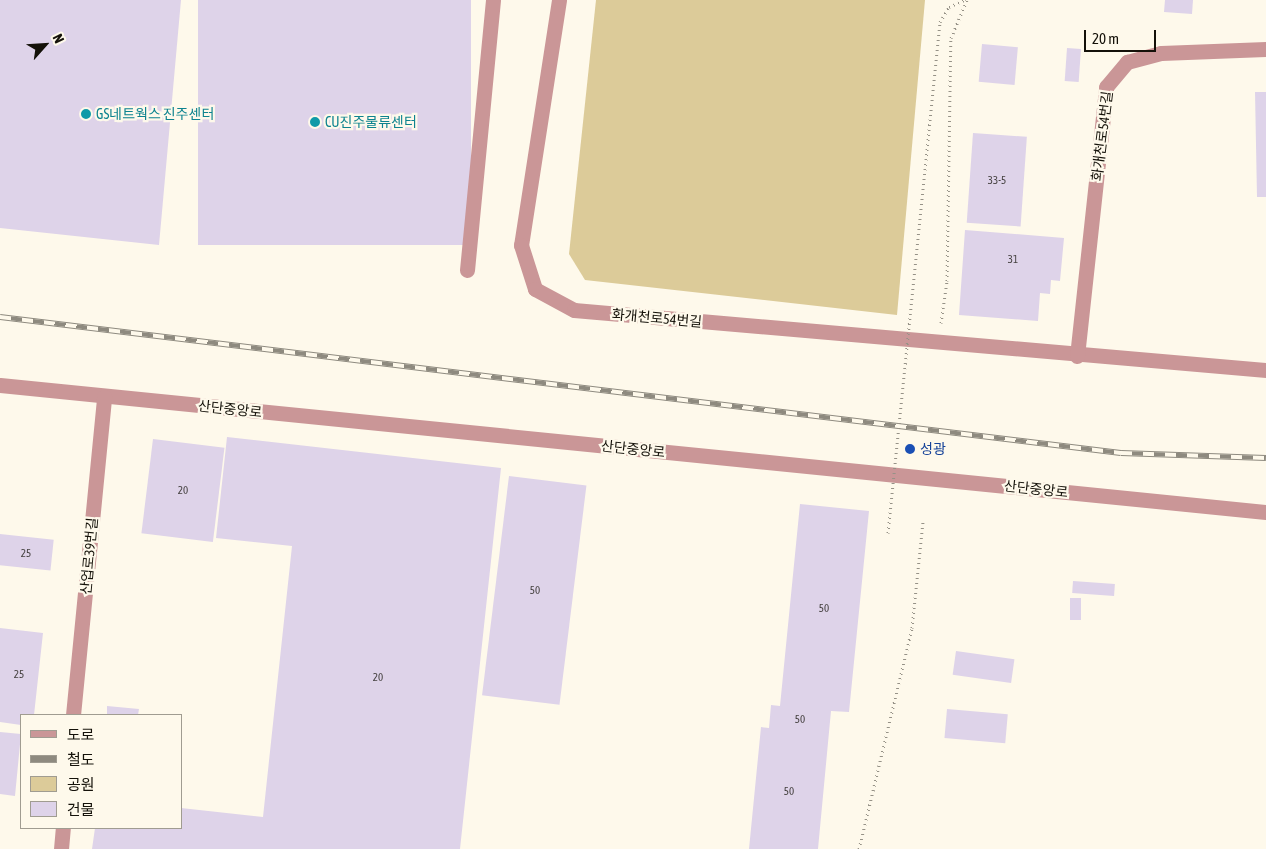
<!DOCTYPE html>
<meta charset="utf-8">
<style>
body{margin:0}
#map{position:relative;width:1266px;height:849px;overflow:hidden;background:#fef9eb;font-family:"Asap Condensed","Noto Sans KR",sans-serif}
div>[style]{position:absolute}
.green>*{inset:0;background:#dccb99}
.building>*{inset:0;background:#ded3e9;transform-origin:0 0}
.path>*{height:3px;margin-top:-1.5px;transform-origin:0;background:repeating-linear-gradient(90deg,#969287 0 1px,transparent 0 5px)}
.minor>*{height:15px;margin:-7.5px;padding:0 7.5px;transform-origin:7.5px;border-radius:7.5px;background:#ca9697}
.rail>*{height:5.5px;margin-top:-2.75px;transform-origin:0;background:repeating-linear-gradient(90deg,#fef9eb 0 11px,#8e8a7f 0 22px);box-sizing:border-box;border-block:1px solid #8e8a7f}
.path-bridge>*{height:3px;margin-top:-1.5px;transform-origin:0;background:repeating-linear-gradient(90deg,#969287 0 1px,transparent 0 5px)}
.dots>*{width:14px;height:14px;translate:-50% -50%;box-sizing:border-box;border:2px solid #fef9eb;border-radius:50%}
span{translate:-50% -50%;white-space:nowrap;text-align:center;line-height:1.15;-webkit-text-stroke:4.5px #fef9eb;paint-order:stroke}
.number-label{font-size:11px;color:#464241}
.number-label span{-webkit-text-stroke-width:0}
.culture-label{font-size:14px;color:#0d838f}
.left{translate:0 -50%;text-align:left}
.street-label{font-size:14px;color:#141109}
.transit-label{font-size:14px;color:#164399}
.legend{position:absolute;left:20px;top:714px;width:162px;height:115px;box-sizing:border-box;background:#fef9eb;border:1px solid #a09c91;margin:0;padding:6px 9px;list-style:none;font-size:15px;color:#141109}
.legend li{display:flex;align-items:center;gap:10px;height:25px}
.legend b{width:25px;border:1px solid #a09c91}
.north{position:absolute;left:20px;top:20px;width:50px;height:50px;-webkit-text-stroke:4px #fef9eb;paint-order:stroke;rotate:64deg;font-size:14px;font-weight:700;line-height:20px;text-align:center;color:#141109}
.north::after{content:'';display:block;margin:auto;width:18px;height:22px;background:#141109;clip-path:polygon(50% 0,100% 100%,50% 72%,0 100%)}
.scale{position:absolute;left:1084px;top:30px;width:72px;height:22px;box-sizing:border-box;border:2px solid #141109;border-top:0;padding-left:6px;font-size:15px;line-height:18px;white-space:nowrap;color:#141109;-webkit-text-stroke:4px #fef9eb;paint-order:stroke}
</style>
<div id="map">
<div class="green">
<div style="clip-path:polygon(596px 0,925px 0,897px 315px,585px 280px,569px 254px)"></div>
</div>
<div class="building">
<div style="clip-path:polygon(0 0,181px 0,159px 245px,0 228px)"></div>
<div style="left:198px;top:0;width:273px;height:245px"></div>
<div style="clip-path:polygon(1165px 0,1193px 0,1192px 14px,1164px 12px)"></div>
<div style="left:982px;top:44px;width:36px;height:38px;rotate:5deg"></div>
<div style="left:1067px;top:48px;width:14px;height:33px;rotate:4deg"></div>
<div style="clip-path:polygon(1255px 92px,1266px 92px,1266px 197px,1257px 197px)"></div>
<div style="left:973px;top:133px;width:54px;height:90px;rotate:4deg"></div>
<div style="clip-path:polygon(965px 230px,1064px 238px,1060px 281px,1051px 280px,1050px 294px,1040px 293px,1038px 321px,959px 315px)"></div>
<div style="clip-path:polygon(227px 437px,501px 468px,460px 849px,92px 849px,95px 828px,181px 828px,181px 808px,263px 817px,292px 546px,216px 538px)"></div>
<div style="left:153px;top:439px;width:72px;height:95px;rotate:7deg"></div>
<div style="left:509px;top:476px;width:78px;height:221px;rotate:7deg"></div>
<div style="clip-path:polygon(800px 504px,869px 511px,849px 712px,831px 711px,818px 849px,749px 849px,761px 727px,769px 728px,771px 705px,780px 706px)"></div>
<div style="left:0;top:534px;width:54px;height:31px;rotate:6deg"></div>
<div style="left:1073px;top:581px;width:42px;height:12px;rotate:4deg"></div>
<div style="left:1070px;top:598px;width:11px;height:22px"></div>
<div style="clip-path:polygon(0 628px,43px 633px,34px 715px,21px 715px,21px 725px,0 722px)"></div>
<div style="left:956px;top:651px;width:59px;height:24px;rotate:8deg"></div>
<div style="clip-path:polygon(107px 706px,139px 709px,138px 715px,107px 715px)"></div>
<div style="left:947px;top:709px;width:61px;height:29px;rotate:5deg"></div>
<div style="clip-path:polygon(0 732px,21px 734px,15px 796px,0 794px)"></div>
</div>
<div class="path">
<div style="left:940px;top:22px;width:17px;rotate:-59deg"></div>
<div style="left:949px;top:7px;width:17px;rotate:-25deg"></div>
<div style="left:941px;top:323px;width:42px;rotate:-81.9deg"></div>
<div style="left:947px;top:281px;width:243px;rotate:-89.1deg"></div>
<div style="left:951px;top:38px;width:41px;rotate:-67.2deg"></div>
<div style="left:859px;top:849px;width:227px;rotate:-76.5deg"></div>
<div style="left:912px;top:628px;width:108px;rotate:-84.1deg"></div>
</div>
<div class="minor">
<div style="left:559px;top:0;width:248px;rotate:98.8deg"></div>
<div style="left:521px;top:245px;width:46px;rotate:72.3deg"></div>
<div style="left:535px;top:289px;width:44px;rotate:28.3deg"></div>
<div style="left:574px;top:310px;width:695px;rotate:4.96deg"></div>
<div style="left:467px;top:270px;width:271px;rotate:-84.5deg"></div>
<div style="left:1077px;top:356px;width:271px;rotate:-83.8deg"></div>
<div style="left:1106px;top:87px;width:33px;rotate:-50deg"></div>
<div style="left:1127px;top:62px;width:35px;rotate:-15deg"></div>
<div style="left:1161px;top:53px;width:105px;rotate:-2.2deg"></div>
<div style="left:0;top:385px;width:1272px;rotate:5.73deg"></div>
<div style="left:73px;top:715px;width:320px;rotate:-84.4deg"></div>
<div style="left:61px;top:849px;width:21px;rotate:-85deg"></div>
</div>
<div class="rail">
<div style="left:0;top:317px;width:1129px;rotate:6.92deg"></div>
<div style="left:1121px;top:453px;width:145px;rotate:2deg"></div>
</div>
<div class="path-bridge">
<div style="left:888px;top:533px;width:514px;rotate:-84.19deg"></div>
</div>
<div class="dots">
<div style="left:86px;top:114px;background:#0f9aa8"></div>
<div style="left:315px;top:122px;background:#0f9aa8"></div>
<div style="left:910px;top:449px;background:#1a4fb4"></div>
</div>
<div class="number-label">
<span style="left:997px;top:180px">33-5</span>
<span style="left:1013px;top:259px">31</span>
<span style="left:183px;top:490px">20</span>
<span style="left:26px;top:553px">25</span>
<span style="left:535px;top:590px">50</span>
<span style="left:824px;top:608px">50</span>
<span style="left:19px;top:674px">25</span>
<span style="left:378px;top:677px">20</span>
<span style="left:800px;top:719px">50</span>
<span style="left:789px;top:791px">50</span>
</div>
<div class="culture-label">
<span class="left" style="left:96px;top:114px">GS네트웍스 진주센터</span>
<span class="left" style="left:325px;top:122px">CU진주물류센터</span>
</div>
<div class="street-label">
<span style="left:1102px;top:136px;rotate:-83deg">화개천로54번길</span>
<span style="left:657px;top:318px;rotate:5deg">화개천로54번길</span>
<span style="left:230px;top:409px;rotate:6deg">산단중앙로</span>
<span style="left:633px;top:449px;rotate:6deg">산단중앙로</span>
<span style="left:1036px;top:489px;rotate:6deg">산단중앙로</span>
<span style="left:89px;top:556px;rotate:-85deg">산업로39번길</span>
</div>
<div class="transit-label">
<span class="left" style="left:920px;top:449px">성광</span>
</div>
<ul class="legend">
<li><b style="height:6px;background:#ca9697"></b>도로</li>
<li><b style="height:6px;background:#8e8a7f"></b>철도</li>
<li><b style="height:14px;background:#dccb99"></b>공원</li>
<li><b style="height:14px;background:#ded3e9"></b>건물</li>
</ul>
<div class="north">N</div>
<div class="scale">20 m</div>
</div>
